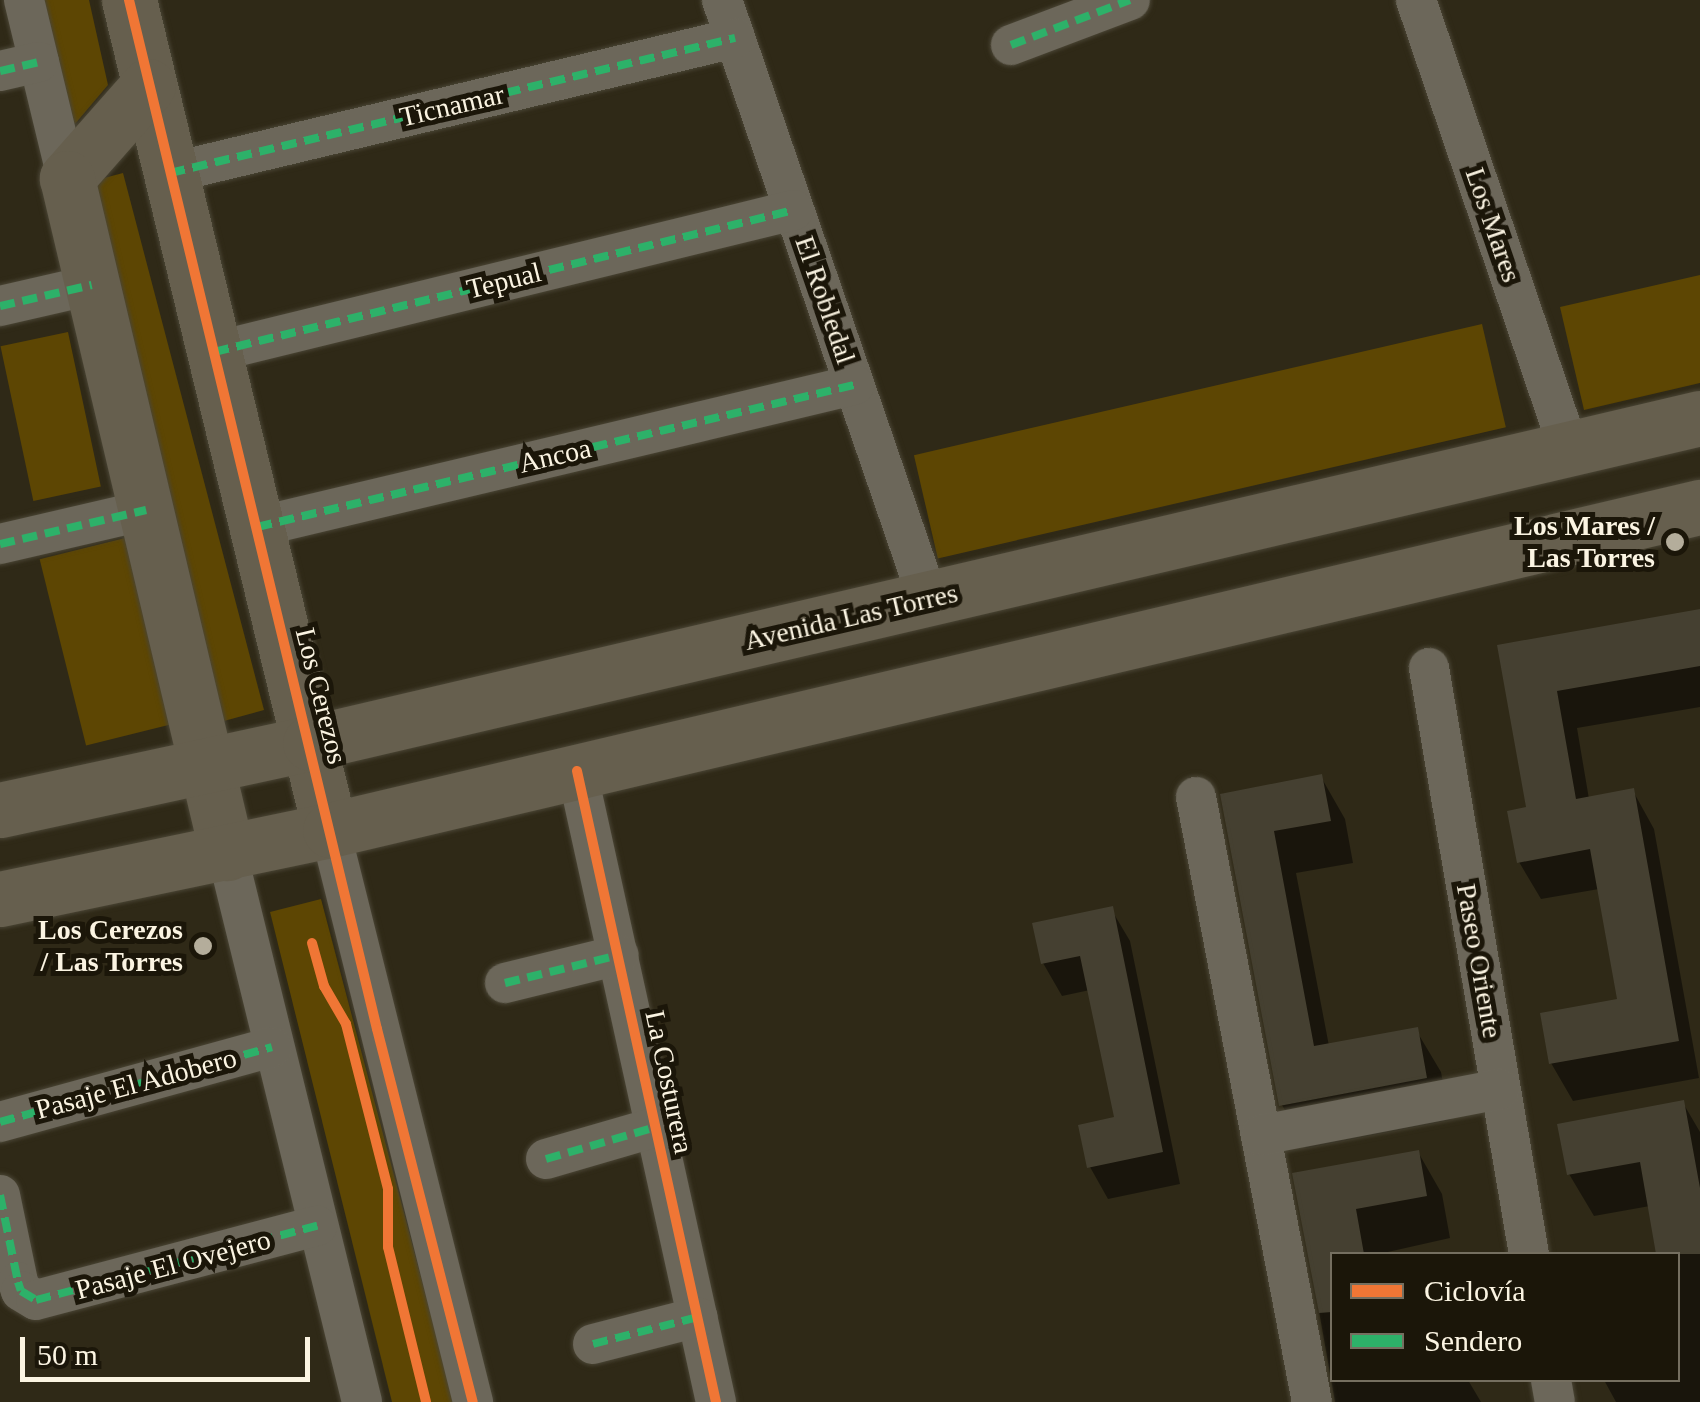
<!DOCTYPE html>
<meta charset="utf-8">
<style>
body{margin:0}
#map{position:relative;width:1700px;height:1402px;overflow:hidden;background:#2f2917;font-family:"Times New Roman",serif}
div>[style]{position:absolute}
.green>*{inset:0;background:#5d4603;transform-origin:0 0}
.shadow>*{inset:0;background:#0007}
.building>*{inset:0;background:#454031}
.roads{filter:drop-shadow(0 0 2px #4a4535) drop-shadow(0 0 2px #4a4535)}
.street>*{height:40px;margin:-20px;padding:0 20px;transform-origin:20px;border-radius:20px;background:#6c675a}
.secondary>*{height:55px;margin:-27.5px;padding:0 27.5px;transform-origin:27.5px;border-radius:27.5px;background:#665f4e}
.quiet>*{height:8px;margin-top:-4px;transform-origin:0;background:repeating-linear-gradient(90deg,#2db169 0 15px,transparent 0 23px)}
.cycleway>*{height:10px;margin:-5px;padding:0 5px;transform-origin:5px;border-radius:5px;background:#f07635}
.dots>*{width:28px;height:28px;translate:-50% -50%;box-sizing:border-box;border:5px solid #1b1609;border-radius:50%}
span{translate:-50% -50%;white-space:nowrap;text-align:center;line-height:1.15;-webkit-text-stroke:10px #1b1609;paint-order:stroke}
.street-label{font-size:28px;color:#fbf4e2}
.poi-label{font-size:28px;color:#fbf4e2;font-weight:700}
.right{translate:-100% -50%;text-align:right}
.legend{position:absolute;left:1330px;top:1252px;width:350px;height:130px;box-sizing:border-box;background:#1b1609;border:2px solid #756f60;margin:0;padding:12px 18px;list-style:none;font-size:30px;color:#fbf4e2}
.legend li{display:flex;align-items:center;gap:20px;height:50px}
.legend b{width:50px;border:2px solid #756f60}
.scale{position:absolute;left:20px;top:1337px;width:290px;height:45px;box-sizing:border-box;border:5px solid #fbf4e2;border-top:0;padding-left:12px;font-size:30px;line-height:35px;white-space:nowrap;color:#fbf4e2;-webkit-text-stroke:8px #1b1609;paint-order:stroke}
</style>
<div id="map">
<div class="green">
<div style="clip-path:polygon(40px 0,89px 0,108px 85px,75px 124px,62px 99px)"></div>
<div style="clip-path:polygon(123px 173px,264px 710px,213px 724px,89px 182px)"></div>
<div style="clip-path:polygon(1700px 275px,1700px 383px,1584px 410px,1560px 307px)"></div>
<div style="left:1482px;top:324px;width:106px;height:583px;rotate:77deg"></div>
<div style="left:68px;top:332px;width:158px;height:69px;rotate:78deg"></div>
<div style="left:125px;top:538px;width:192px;height:88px;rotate:76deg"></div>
<div style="clip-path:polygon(321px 899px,454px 1402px,392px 1402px,270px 912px)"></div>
</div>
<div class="shadow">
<div style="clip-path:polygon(1700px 612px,1700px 707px,1577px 728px,1589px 799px,1633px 791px,1654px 829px,1699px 1078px,1573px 1101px,1551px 1063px,1619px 1001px,1599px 889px,1541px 899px,1519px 862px,1529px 809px,1500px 647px)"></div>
<div style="clip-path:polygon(1321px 777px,1345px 819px,1353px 863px,1296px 873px,1329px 1046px,1416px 1030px,1441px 1072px,1450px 1120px,1306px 1148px,1282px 1105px,1223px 796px)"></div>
<div style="clip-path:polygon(1111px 909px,1130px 941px,1180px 1184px,1108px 1199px,1090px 1167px,1117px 1119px,1090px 990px,1062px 996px,1043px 963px)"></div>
<div style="clip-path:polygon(1683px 1103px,1700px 1132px,1700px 1402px,1616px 1402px,1604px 1380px,1678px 1380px,1678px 1254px,1659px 1254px,1650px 1206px,1594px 1216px,1569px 1174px)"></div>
<div style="clip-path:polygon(1418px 1152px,1442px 1194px,1450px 1238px,1379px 1254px,1332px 1254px,1332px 1380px,1468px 1380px,1481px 1402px,1335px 1402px,1295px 1175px)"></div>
</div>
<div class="building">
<div style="clip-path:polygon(1700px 609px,1700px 666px,1557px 691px,1576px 799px,1634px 788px,1679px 1041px,1549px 1064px,1540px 1013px,1617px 999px,1590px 849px,1517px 863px,1507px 811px,1526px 807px,1497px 645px)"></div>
<div style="clip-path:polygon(1322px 774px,1331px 821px,1274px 831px,1314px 1046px,1418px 1027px,1427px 1078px,1279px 1106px,1220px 794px)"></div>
<div style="clip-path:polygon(1113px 906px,1163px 1152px,1087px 1168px,1078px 1125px,1114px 1117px,1080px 956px,1041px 964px,1032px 923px)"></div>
<div style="clip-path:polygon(1684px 1100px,1700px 1188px,1700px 1254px,1656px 1254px,1640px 1162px,1567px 1175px,1557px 1124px)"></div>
<div style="clip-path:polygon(1419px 1150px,1427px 1196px,1356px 1209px,1364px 1254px,1332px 1254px,1332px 1312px,1319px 1313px,1292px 1173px)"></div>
</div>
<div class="roads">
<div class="street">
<div style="left:24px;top:0;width:183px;rotate:76.4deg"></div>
<div style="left:722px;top:0;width:633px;rotate:71.02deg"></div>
<div style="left:1416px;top:0;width:475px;rotate:71.2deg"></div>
<div style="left:1011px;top:45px;width:127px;rotate:-20.7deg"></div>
<div style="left:0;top:71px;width:40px;rotate:-13deg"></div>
<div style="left:170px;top:173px;width:581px;rotate:-13.44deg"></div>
<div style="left:0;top:306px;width:94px;rotate:-12.9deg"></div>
<div style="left:214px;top:352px;width:597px;rotate:-13.76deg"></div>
<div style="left:257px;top:527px;width:614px;rotate:-13.38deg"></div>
<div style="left:0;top:544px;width:150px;rotate:-13.1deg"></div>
<div style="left:1429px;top:668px;width:594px;rotate:80.32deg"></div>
<div style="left:577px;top:771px;width:646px;rotate:77.58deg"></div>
<div style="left:1196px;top:797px;width:616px;rotate:79.15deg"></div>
<div style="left:330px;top:830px;width:590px;rotate:75.96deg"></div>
<div style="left:227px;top:853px;width:565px;rotate:76.18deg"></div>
<div style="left:505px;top:983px;width:117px;rotate:-13.8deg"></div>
<div style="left:0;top:1122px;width:282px;rotate:-15.4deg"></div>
<div style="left:1261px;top:1135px;width:243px;rotate:-10.9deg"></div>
<div style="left:546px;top:1159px;width:115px;rotate:-16.2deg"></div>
<div style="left:0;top:1195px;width:89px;rotate:78.3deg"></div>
<div style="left:18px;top:1282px;width:9px;rotate:72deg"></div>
<div style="left:21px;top:1291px;width:17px;rotate:31deg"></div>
<div style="left:36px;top:1300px;width:291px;rotate:-14.8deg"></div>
<div style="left:593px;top:1344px;width:108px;rotate:-14.4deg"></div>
<div style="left:1551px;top:1380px;width:22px;rotate:80deg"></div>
</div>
<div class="secondary">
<div style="left:129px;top:0;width:854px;rotate:76.39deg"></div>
<div style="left:148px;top:86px;width:123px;rotate:131.4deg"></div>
<div style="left:67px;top:178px;width:694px;rotate:76.66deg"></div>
<div style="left:0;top:810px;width:317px;rotate:-12.2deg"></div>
<div style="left:310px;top:743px;width:1427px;rotate:-13.16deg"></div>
<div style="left:0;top:899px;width:337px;rotate:-11.8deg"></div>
<div style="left:330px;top:830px;width:1408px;rotate:-13.27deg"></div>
</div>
</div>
<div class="quiet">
<div style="left:1011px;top:45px;width:127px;rotate:-20.7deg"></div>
<div style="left:0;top:71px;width:40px;rotate:-13deg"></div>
<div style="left:170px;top:173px;width:581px;rotate:-13.44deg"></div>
<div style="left:0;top:306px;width:94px;rotate:-12.9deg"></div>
<div style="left:214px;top:352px;width:597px;rotate:-13.76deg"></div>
<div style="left:257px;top:527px;width:614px;rotate:-13.38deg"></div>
<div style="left:0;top:544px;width:150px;rotate:-13.1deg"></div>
<div style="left:505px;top:983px;width:117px;rotate:-13.8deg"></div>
<div style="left:0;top:1122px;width:282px;rotate:-15.4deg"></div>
<div style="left:546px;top:1159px;width:115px;rotate:-16.2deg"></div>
<div style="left:0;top:1195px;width:89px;rotate:78.3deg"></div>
<div style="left:18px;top:1282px;width:9px;rotate:72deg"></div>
<div style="left:21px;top:1291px;width:17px;rotate:31deg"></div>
<div style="left:36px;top:1300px;width:291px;rotate:-14.8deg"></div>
<div style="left:593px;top:1344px;width:108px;rotate:-14.4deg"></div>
</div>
<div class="cycleway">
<div style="left:129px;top:0;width:1058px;rotate:76.45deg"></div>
<div style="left:377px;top:1029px;width:385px;rotate:75.6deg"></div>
<div style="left:577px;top:771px;width:646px;rotate:77.58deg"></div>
<div style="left:312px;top:943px;width:45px;rotate:74.4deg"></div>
<div style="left:324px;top:986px;width:44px;rotate:59.9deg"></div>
<div style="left:346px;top:1024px;width:170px;rotate:75.7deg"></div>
<div style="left:388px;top:1189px;width:58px;rotate:90deg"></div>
<div style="left:388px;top:1247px;width:160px;rotate:76.2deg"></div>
</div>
<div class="dots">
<div style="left:1675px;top:542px;background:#b4ad9b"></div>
<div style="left:203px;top:946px;background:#b4ad9b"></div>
</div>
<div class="street-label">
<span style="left:452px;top:106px;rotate:-13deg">Ticnamar</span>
<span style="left:1493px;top:225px;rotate:71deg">Los Mares</span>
<span style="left:504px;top:281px;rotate:-14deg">Tepual</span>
<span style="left:825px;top:300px;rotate:71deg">El Robledal</span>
<span style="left:555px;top:456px;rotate:-13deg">Ancoa</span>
<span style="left:851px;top:617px;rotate:-13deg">Avenida Las Torres</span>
<span style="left:321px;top:696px;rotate:76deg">Los Cerezos</span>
<span style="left:1479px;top:961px;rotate:80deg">Paseo Oriente</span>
<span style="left:669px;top:1082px;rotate:78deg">La Costurera</span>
<span style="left:136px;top:1084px;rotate:-15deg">Pasaje El Adobero</span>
<span style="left:173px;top:1265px;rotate:-15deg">Pasaje El Ovejero</span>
</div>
<div class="poi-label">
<span class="right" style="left:1655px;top:542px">Los Mares /<br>Las Torres</span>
<span class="right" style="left:183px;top:946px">Los Cerezos<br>/ Las Torres</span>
</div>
<ul class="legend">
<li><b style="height:12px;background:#f07635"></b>Ciclovía</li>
<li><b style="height:12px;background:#2db169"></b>Sendero</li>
</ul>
<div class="scale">50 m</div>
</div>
